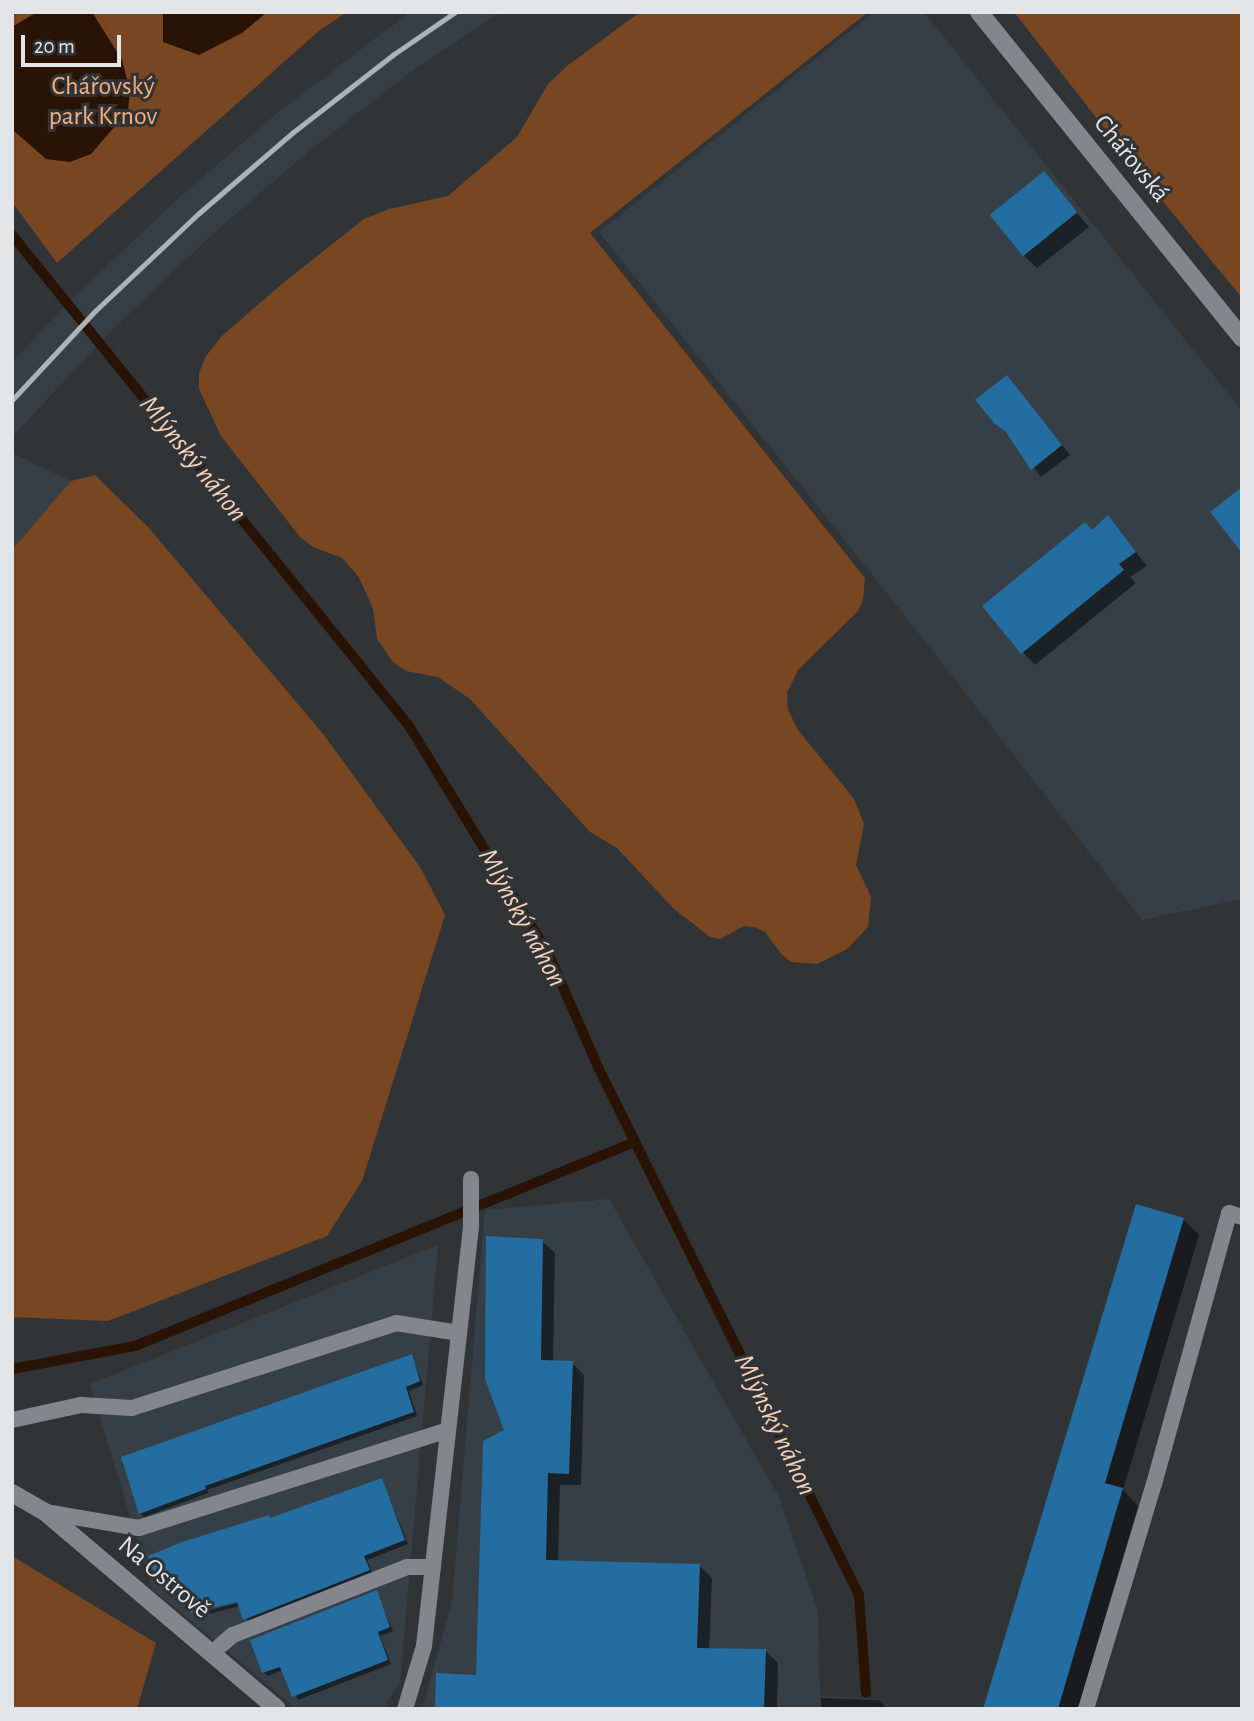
<!DOCTYPE html>
<meta charset="utf-8">
<style>
body{margin:0}
#map{position:relative;width:1254px;height:1721px;overflow:hidden;background:#303437;font-family:"Alegreya Sans",sans-serif}
div>[style]{position:absolute}
.built>*{inset:0;background:#363f46}
.green>*{inset:0;background:#794622}
.water>*{inset:0;background:#291305}
.shadow>*{inset:0;background:#0007}
.stream>*{height:10px;margin:-5px;padding:0 5px;transform-origin:5px;border-radius:5px;background:#291305}
.building>*{inset:0;background:#246da1;transform-origin:0 0}
.lane>*{height:16px;margin:-8px;padding:0 8px;transform-origin:8px;border-radius:8px;background:#83878b}
.street>*{height:18px;margin:-9px;padding:0 9px;transform-origin:9px;border-radius:9px;background:#83878b}
.secondary>*{height:18px;margin:-9px;padding:0 9px;transform-origin:9px;border-radius:9px;background:#83878b}
.rail>*{height:5px;margin:-2.5px;padding:0 2.5px;transform-origin:2.5px;border-radius:2.5px;background:#afb2b4}
span{translate:-50% -50%;white-space:nowrap;text-align:center;line-height:1.15;-webkit-text-stroke:6px #303437;paint-order:stroke}
.park-label{font-size:26px;color:#f9ad7a}
.street-label{font-size:26px;color:#e3e5e7}
.water-label{font-size:28px;color:#f6cfb6;font-style:italic}
.frame{position:absolute;inset:0;border:14px solid #e3e5e7;pointer-events:none}
.scale{position:absolute;left:21px;top:35px;width:100px;height:32px;box-sizing:border-box;border:4px solid #e3e5e7;border-top:0;padding-left:9px;font-size:21px;line-height:24px;white-space:nowrap;color:#e3e5e7;-webkit-text-stroke:5px #303437;paint-order:stroke}
</style>
<div id="map">
<div class="built">
<div style="clip-path:polygon(410px 12px,500px 12px,408px 74px,308px 152px,216px 231px,114px 328px,12px 437px,12px 362px,18px 356px,78px 293px,182px 195px,276px 114px)"></div>
<div style="clip-path:polygon(874px 12px,924px 12px,1242px 411px,1242px 899px,1142px 920px,928px 645px,599px 232px)"></div>
<div style="clip-path:polygon(12px 453px,71px 481px,12px 550px)"></div>
<div style="clip-path:polygon(609px 1199px,779px 1497px,818px 1611px,820px 1696px,879px 1699px,879px 1709px,422px 1709px,452px 1602px,485px 1210px)"></div>
<div style="clip-path:polygon(438px 1245px,400px 1683px,383px 1709px,297px 1709px,152px 1589px,90px 1384px)"></div>
</div>
<div class="green">
<div style="clip-path:polygon(12px 12px,347px 12px,320px 30px,57px 263px,12px 202px)"></div>
<div style="clip-path:polygon(640px 12px,868px 12px,590px 233px,865px 578px,863px 600px,858px 611px,798px 670px,787px 693px,788px 710px,798px 730px,854px 799px,864px 824px,856px 865px,871px 897px,868px 927px,847px 949px,817px 964px,791px 962px,782px 955px,765px 932px,754px 927px,744px 926px,720px 939px,710px 937px,674px 909px,617px 848px,590px 832px,470px 699px,438px 677px,406px 671px,393px 662px,377px 639px,373px 608px,358px 576px,342px 558px,313px 547px,300px 537px,221px 436px,199px 389px,199px 373px,206px 356px,222px 336px,283px 283px,364px 219px,389px 209px,448px 196px,517px 137px,548px 84px,567px 66px)"></div>
<div style="clip-path:polygon(1014px 12px,1242px 12px,1242px 298px,1129px 160px)"></div>
<div style="clip-path:polygon(95px 475px,149px 528px,324px 735px,420px 867px,445px 915px,362px 1181px,327px 1236px,108px 1321px,12px 1317px,12px 550px,71px 481px)"></div>
<div style="clip-path:polygon(12px 1556px,156px 1643px,137px 1709px,12px 1709px)"></div>
</div>
<div class="water">
<div style="clip-path:polygon(37px 12px,92px 12px,122px 60px,130px 91px,128px 111px,91px 154px,70px 162px,46px 159px,13px 130px,12px 27px)"></div>
<div style="clip-path:polygon(163px 12px,267px 12px,242px 33px,199px 55px,163px 42px)"></div>
</div>
<div class="shadow">
<div style="clip-path:polygon(1044px 174px,1089px 227px,1037px 268px,1023px 255px)"></div>
<div style="clip-path:polygon(1007px 377px,1070px 455px,1041px 477px,1010px 436px,996px 423px)"></div>
<div style="clip-path:polygon(1108px 517px,1147px 566px,1130px 577px,1136px 583px,1035px 665px,1023px 652px,1092px 532px)"></div>
<div style="clip-path:polygon(1183px 1219px,1199px 1235px,1123px 1490px,1138px 1506px,1078px 1709px,985px 1709px)"></div>
<div style="clip-path:polygon(542px 1241px,555px 1253px,553px 1362px,572px 1363px,584px 1375px,581px 1485px,560px 1485px,558px 1562px,699px 1565px,712px 1578px,709px 1650px,766px 1651px,778px 1663px,777px 1709px,737px 1709px,478px 1677px,506px 1431px)"></div>
<div style="clip-path:polygon(412px 1356px,423px 1385px,409px 1391px,417px 1416px,207px 1490px,208px 1493px,144px 1517px,140px 1513px)"></div>
<div style="clip-path:polygon(382px 1480px,408px 1544px,367px 1560px,373px 1574px,249px 1623px,240px 1606px,196px 1617px,194px 1614px,246px 1601px,180px 1580px,163px 1586px,159px 1582px,271px 1520px)"></div>
<div style="clip-path:polygon(376px 1592px,393px 1631px,380px 1636px,391px 1664px,298px 1700px,283px 1670px,268px 1676px,264px 1672px)"></div>
<div style="clip-path:polygon(821px 1698px,879px 1700px,887px 1709px,821px 1709px)"></div>
</div>
<div class="stream">
<div style="left:12px;top:235px;width:631px;rotate:51.04deg"></div>
<div style="left:409px;top:726px;width:266px;rotate:58.5deg"></div>
<div style="left:548px;top:953px;width:124px;rotate:66.3deg"></div>
<div style="left:598px;top:1067px;width:589px;rotate:63.7deg"></div>
<div style="left:859px;top:1595px;width:98px;rotate:85.9deg"></div>
<div style="left:12px;top:1369px;width:125px;rotate:-10.6deg"></div>
<div style="left:135px;top:1346px;width:540px;rotate:-22.2deg"></div>
</div>
<div class="building">
<div style="left:1044px;top:171px;width:53px;height:70px;rotate:51deg"></div>
<div style="clip-path:polygon(1007px 375px,1062px 445px,1031px 470px,1006px 432px,995px 424px,975px 400px)"></div>
<div style="clip-path:polygon(1242px 487px,1242px 553px,1210px 512px)"></div>
<div style="clip-path:polygon(1108px 515px,1136px 552px,1119px 564px,1124px 570px,1021px 654px,982px 606px,1085px 522px,1092px 530px)"></div>
<div style="clip-path:polygon(1136px 1204px,1184px 1218px,1105px 1483px,1123px 1488px,1058px 1709px,983px 1709px)"></div>
<div style="clip-path:polygon(486px 1236px,543px 1239px,541px 1360px,573px 1361px,569px 1474px,548px 1473px,546px 1560px,700px 1564px,697px 1648px,766px 1649px,764px 1709px,435px 1709px,436px 1673px,476px 1675px,483px 1441px,504px 1430px,485px 1379px)"></div>
<div style="clip-path:polygon(412px 1354px,420px 1381px,406px 1387px,414px 1412px,205px 1486px,206px 1489px,139px 1514px,121px 1457px)"></div>
<div style="clip-path:polygon(382px 1478px,405px 1540px,364px 1556px,370px 1570px,243px 1620px,237px 1602px,190px 1613px,177px 1577px,158px 1583px,148px 1556px,182px 1542px,269px 1515px,270px 1518px)"></div>
<div style="clip-path:polygon(377px 1590px,390px 1627px,378px 1632px,388px 1660px,292px 1697px,280px 1667px,262px 1673px,250px 1640px)"></div>
</div>
<div class="lane">
<div style="left:12px;top:1420px;width:71px;rotate:-12.3deg"></div>
<div style="left:81px;top:1405px;width:51px;rotate:3.4deg"></div>
<div style="left:132px;top:1408px;width:277px;rotate:-17.8deg"></div>
<div style="left:396px;top:1323px;width:64px;rotate:9deg"></div>
<div style="left:45px;top:1512px;width:95px;rotate:9.7deg"></div>
<div style="left:139px;top:1528px;width:324px;rotate:-17.6deg"></div>
<div style="left:212px;top:1653px;width:28px;rotate:-41deg"></div>
<div style="left:233px;top:1635px;width:187px;rotate:-21.3deg"></div>
<div style="left:407px;top:1567px;width:26px"></div>
<div style="left:405px;top:1709px;width:66px;rotate:-73.2deg"></div>
<div style="left:424px;top:1646px;width:423px;rotate:-83.6deg"></div>
<div style="left:471px;top:1226px;width:47px;rotate:-90deg"></div>
<div style="left:1086px;top:1709px;width:235px;rotate:-73.2deg"></div>
<div style="left:1154px;top:1484px;width:281px;rotate:-74.5deg"></div>
<div style="left:1229px;top:1213px;width:14px;rotate:17deg"></div>
</div>
<div class="street">
<div style="left:12px;top:1493px;width:38px;rotate:30deg"></div>
<div style="left:45px;top:1512px;width:304px;rotate:40.3deg"></div>
</div>
<div class="secondary">
<div style="left:979px;top:12px;width:419px;rotate:51.1deg"></div>
</div>
<div class="rail">
<div style="left:12px;top:400px;width:123px;rotate:-47deg"></div>
<div style="left:96px;top:310px;width:141px;rotate:-43.3deg"></div>
<div style="left:199px;top:213px;width:123px;rotate:-40.7deg"></div>
<div style="left:292px;top:133px;width:129px;rotate:-37.8deg"></div>
<div style="left:394px;top:54px;width:74px;rotate:-34.5deg"></div>
</div>
<div class="park-label">
<span style="left:103px;top:102px">Chářovský<br>park Krnov</span>
</div>
<div class="street-label">
<span style="left:1131px;top:159px;rotate:51deg">Chářovská</span>
<span style="left:164px;top:1578px;rotate:40deg">Na Ostrově</span>
</div>
<div class="water-label">
<span style="left:193px;top:459px;rotate:51deg">Mlýnský náhon</span>
<span style="left:522px;top:918px;rotate:61deg">Mlýnský náhon</span>
<span style="left:775px;top:1425px;rotate:64deg">Mlýnský náhon</span>
</div>
<div class="frame"></div>
<div class="scale">20 m</div>
</div>
